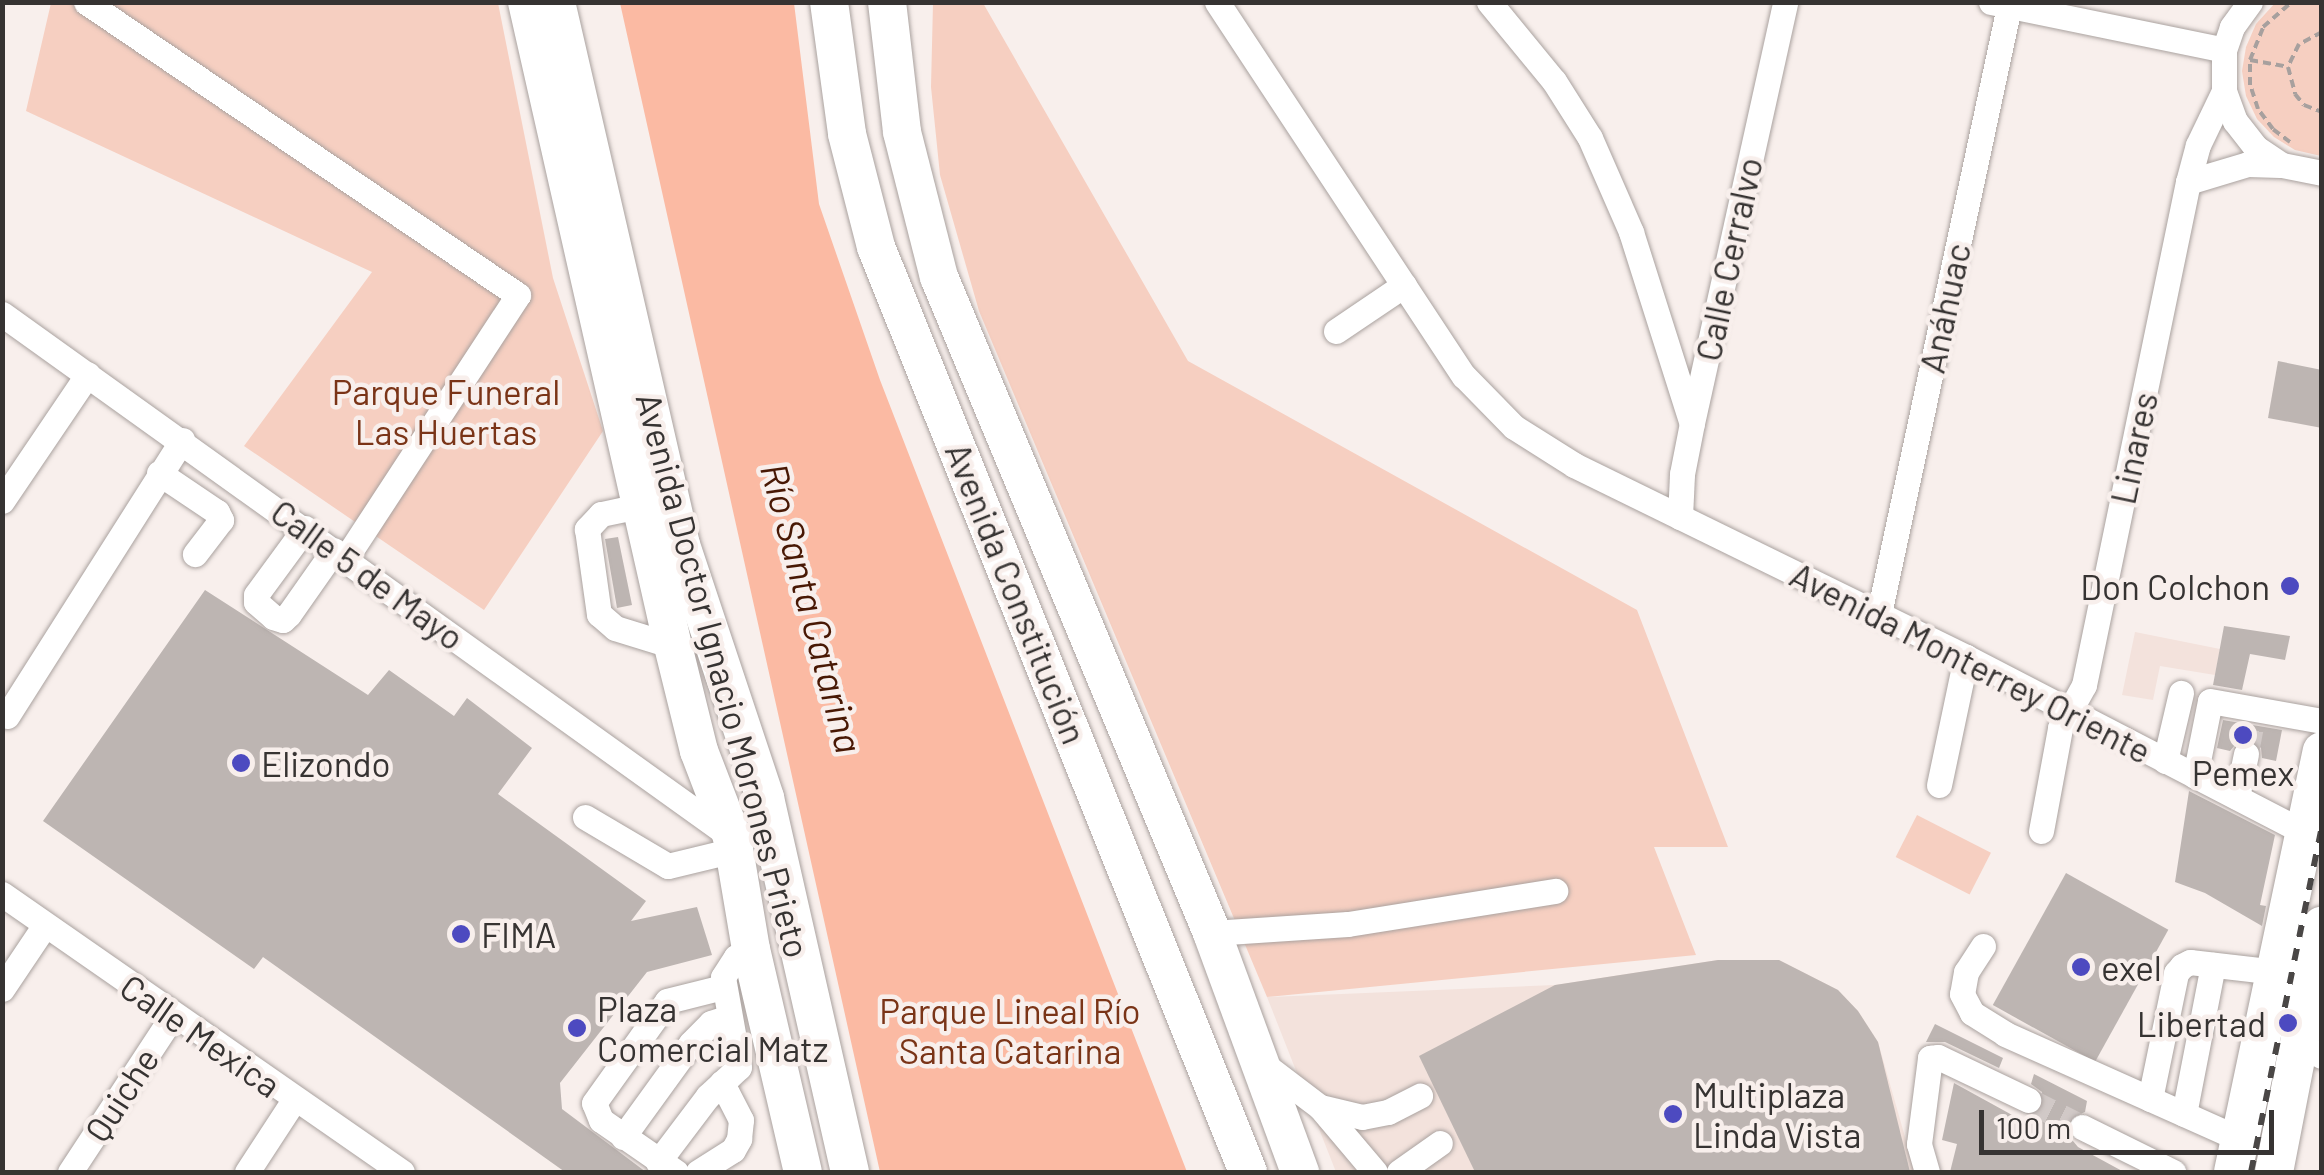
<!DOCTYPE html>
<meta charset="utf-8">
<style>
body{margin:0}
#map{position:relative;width:2324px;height:1175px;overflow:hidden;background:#f8efec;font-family:Barlow,sans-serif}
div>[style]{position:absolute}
.built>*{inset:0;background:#f3e2dc}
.green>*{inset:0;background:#f6cfc1;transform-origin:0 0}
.water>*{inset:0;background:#fbbaa3}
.building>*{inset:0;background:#bdb5b2;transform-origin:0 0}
.minor-tunnel>*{height:25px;margin-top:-12.5px;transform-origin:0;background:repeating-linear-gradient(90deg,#d1c9c7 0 25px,transparent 0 37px)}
.path>*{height:4px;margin-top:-2px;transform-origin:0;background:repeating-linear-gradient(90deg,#a7a09e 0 8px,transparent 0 13px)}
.roads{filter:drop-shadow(0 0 2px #aaa29f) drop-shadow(0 0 2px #aaa29f)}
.minor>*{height:25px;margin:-12.5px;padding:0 12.5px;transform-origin:12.5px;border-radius:12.5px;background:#fff}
.highway>*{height:38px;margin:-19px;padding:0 19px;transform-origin:19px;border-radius:19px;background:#fff}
.rail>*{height:6px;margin-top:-3px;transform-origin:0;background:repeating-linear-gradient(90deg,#4a4746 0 12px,transparent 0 24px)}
.dots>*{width:28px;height:28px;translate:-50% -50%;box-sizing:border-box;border:5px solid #f8efec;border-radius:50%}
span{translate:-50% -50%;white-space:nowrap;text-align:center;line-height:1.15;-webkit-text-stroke:9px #f8efec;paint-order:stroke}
.street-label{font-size:35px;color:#363332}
.park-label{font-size:35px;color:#7a3417}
.poi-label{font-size:35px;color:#363332}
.right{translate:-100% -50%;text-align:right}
.left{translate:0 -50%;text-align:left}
.water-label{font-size:38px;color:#481804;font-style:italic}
.frame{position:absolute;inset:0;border:5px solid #363332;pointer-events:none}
.scale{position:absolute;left:1979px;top:1110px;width:295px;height:45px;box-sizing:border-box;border:5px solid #363332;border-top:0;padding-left:12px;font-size:30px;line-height:35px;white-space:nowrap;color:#363332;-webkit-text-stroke:8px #f8efec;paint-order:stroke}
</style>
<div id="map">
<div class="built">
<div style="clip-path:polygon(2135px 632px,2220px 649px,2215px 675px,2160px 666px,2153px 700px,2122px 695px)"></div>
<div style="clip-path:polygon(1718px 960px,1779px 960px,1838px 990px,1858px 1011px,1878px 1042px,1915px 1172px,1336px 1172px,1267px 997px,1555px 985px)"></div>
</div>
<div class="green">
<div style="clip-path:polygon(51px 3px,498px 3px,553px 278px,603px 431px,484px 610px,244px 446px,372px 272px,26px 111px)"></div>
<div style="clip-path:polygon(933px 3px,983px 3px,1188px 361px,1637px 610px,1728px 847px,1654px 847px,1696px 955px,1267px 997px,979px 311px,940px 175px,931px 87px)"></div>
<div style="clip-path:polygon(2275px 3px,2321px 3px,2321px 156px,2295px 150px,2274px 137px,2257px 119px,2246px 96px,2242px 71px,2246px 47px,2256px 24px)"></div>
<div style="left:1917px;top:815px;width:83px;height:47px;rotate:27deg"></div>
</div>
<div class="water">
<div style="clip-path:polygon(620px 3px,794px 3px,819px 204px,880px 380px,1187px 1172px,880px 1172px)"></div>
</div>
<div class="building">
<div style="clip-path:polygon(2278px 361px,2322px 370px,2322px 428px,2268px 418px)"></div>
<div style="clip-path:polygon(618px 537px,632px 605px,617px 608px,605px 539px)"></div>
<div style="clip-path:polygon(205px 590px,368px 695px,389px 670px,454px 716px,467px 698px,532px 748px,498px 794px,646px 901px,631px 921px,697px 907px,712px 955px,647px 972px,560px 1083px,562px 1109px,646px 1172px,565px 1172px,263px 957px,254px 969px,43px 821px)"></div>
<div style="clip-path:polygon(2224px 626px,2290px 636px,2285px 660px,2250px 654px,2242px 690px,2213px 685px)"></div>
<div style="clip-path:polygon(2223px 720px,2282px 730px,2276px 761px,2262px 758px,2261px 748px,2250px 738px,2240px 739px,2230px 751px,2217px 748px)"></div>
<div style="clip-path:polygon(2189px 791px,2275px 835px,2260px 905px,2266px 906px,2262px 926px,2205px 893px,2175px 882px)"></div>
<div style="left:2066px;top:873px;width:117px;height:151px;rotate:29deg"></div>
<div style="clip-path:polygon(1718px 960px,1779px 960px,1838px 990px,1858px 1011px,1878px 1042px,1910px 1172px,1475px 1172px,1419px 1056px,1555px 985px)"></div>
<div style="clip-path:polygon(1935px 1024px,2003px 1058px,1999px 1068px,1945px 1042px,1926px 1042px)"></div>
<div style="clip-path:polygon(2034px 1074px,2087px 1101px,2085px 1112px,2068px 1119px,2068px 1135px,2078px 1147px,2124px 1172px,1950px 1172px,1957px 1144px,1942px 1140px,1954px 1083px,2023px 1121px,2043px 1106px,2042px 1092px,2031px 1084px)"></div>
</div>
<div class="minor-tunnel">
<div style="left:2246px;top:754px;width:36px;rotate:-79deg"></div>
<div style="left:2028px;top:1100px;width:60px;rotate:26.6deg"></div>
</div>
<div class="path">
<div style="left:2322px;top:32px;width:26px;rotate:152deg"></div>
<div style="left:2299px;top:44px;width:25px;rotate:116deg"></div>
<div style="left:2288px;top:67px;width:28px;rotate:75deg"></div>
<div style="left:2295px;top:94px;width:14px;rotate:51deg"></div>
<div style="left:2304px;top:105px;width:19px;rotate:21deg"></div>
<div style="left:2250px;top:60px;width:39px;rotate:10deg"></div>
<div style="left:2290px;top:142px;width:21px;rotate:-143deg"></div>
<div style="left:2273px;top:129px;width:25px;rotate:-127deg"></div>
<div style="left:2258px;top:109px;width:25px;rotate:-108deg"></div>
<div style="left:2250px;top:85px;width:25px;rotate:-90deg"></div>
<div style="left:2250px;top:60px;width:35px;rotate:-68deg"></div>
<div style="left:2263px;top:27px;width:38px;rotate:-41deg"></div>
</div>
<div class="roads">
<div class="minor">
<div style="left:86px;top:2px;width:522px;rotate:34.15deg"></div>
<div style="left:518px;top:295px;width:314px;rotate:123.2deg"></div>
<div style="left:1217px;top:2px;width:448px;rotate:56.6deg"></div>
<div style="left:1464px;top:376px;width:71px;rotate:45.6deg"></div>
<div style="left:1514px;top:427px;width:71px;rotate:32.3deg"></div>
<div style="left:1574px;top:465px;width:436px;rotate:26.1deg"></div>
<div style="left:1966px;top:657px;width:383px;rotate:27.4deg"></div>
<div style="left:1489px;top:2px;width:102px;rotate:50.6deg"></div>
<div style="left:1554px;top:81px;width:67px;rotate:57.7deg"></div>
<div style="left:1590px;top:138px;width:103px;rotate:66.4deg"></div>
<div style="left:1631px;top:232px;width:198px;rotate:72.4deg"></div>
<div style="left:1991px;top:2px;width:238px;rotate:11.6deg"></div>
<div style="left:2250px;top:2px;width:31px;rotate:126deg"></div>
<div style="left:2232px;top:27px;width:24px;rotate:109deg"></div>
<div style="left:2224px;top:50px;width:41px;rotate:90deg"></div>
<div style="left:2224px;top:91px;width:32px;rotate:70deg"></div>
<div style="left:2235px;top:121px;width:33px;rotate:52deg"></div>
<div style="left:2255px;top:147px;width:32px;rotate:34deg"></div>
<div style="left:2282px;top:165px;width:41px;rotate:11.3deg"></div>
<div style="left:2188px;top:182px;width:63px;rotate:-16.7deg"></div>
<div style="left:2248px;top:164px;width:32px;rotate:2deg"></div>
<div style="left:2px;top:314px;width:896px;rotate:35.64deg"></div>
<div style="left:1336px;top:331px;width:82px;rotate:-34.1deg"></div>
<div style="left:159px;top:473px;width:70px;rotate:33.9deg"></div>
<div style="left:217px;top:512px;width:9px;rotate:63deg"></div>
<div style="left:221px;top:520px;width:43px;rotate:127.4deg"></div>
<div style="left:2px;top:501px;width:153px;rotate:-55.9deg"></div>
<div style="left:639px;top:506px;width:39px;rotate:168deg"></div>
<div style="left:601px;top:514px;width:21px;rotate:133deg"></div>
<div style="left:587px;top:529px;width:86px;rotate:82deg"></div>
<div style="left:599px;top:614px;width:21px;rotate:41deg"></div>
<div style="left:615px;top:628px;width:61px;rotate:17.2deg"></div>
<div style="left:1680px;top:517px;width:43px;rotate:-87.3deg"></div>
<div style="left:1682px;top:474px;width:52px;rotate:-78.9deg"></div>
<div style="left:1692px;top:423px;width:431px;rotate:-77.5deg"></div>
<div style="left:305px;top:528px;width:83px;rotate:126.2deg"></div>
<div style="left:256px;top:595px;width:7px;rotate:90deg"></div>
<div style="left:256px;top:602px;width:23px;rotate:41deg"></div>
<div style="left:273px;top:617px;width:10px;rotate:17deg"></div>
<div style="left:283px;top:620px;width:8px;rotate:-45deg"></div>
<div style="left:289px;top:614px;width:78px;rotate:-54.9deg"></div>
<div style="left:1879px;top:614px;width:626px;rotate:-77.92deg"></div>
<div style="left:7px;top:716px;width:327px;rotate:-57.6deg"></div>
<div style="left:2165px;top:761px;width:70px;rotate:-76.8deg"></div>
<div style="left:2195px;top:776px;width:76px;rotate:-78.7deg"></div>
<div style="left:2210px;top:701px;width:114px;rotate:10.1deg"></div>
<div style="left:1939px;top:785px;width:131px;rotate:-78.1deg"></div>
<div style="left:2237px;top:797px;width:44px;rotate:-78.2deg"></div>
<div style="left:585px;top:817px;width:96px;rotate:30.6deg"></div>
<div style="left:668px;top:866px;width:68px;rotate:-13.6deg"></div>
<div style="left:2041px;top:831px;width:105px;rotate:-79.5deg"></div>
<div style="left:2060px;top:728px;width:49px;rotate:-60.8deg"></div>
<div style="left:2084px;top:685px;width:514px;rotate:-78.32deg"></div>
<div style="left:2188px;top:182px;width:38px;rotate:-75deg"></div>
<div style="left:2198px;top:145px;width:60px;rotate:-64.3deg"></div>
<div style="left:2px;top:894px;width:487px;rotate:34.8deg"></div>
<div style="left:1212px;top:933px;width:136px;rotate:-3.8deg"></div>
<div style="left:1348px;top:924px;width:210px;rotate:-9.1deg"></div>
<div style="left:1983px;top:946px;width:31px;rotate:123deg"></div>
<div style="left:1966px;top:972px;width:22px;rotate:100deg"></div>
<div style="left:1962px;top:994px;width:21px;rotate:62deg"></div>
<div style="left:1972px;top:1013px;width:39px;rotate:32deg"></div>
<div style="left:2005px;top:1034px;width:257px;rotate:24.1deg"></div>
<div style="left:2px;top:989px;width:77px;rotate:-56.1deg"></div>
<div style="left:2299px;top:1044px;width:26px;rotate:28deg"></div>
<div style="left:1262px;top:1063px;width:73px;rotate:37.2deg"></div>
<div style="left:1320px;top:1107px;width:85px;rotate:49.8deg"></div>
<div style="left:2150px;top:1099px;width:129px;rotate:-78.3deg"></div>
<div style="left:2176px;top:973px;width:9px;rotate:-49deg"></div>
<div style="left:2182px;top:966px;width:9px;rotate:-27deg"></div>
<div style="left:2190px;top:962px;width:87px;rotate:6.6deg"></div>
<div style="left:1320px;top:1107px;width:43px;rotate:13.4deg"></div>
<div style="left:1362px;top:1117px;width:26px;rotate:-11deg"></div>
<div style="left:1388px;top:1112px;width:36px;rotate:-27deg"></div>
<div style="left:2184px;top:1114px;width:152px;rotate:-79deg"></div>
<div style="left:2082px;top:1127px;width:102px;rotate:26.3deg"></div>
<div style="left:623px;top:1137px;width:116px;rotate:-54.1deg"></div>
<div style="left:691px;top:1043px;width:28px;rotate:-45deg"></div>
<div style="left:711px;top:1023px;width:19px;rotate:-18deg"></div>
<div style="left:658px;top:1162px;width:83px;rotate:-52.9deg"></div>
<div style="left:708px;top:1096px;width:42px;rotate:-43.1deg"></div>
<div style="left:739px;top:1067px;width:91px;rotate:-100.1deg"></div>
<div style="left:723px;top:977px;width:24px;rotate:-57deg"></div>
<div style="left:736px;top:957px;width:17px;rotate:-28deg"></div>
<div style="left:70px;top:1172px;width:188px;rotate:-56.7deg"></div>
<div style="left:247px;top:1172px;width:86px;rotate:-56.9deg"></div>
<div style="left:676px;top:1172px;width:91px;rotate:-145.3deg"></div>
<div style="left:601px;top:1120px;width:18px;rotate:-112deg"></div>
<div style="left:594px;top:1103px;width:125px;rotate:-54.4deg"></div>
<div style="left:667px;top:1001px;width:58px;rotate:-14deg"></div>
<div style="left:698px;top:1172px;width:41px;rotate:-32.2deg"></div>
<div style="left:733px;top:1150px;width:13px;rotate:-61deg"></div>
<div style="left:739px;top:1139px;width:19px;rotate:-84deg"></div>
<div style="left:741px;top:1120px;width:42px;rotate:-117.2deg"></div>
<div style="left:1399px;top:1172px;width:50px;rotate:-35.3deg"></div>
<div style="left:1927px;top:1172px;width:29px;rotate:-106deg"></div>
<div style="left:1919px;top:1144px;width:87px;rotate:-82.7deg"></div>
<div style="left:1930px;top:1058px;width:8px;rotate:-7deg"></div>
<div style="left:1938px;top:1057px;width:100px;rotate:25.5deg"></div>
</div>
<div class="highway">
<div style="left:527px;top:2px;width:660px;rotate:77.23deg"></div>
<div style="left:673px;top:646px;width:108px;rotate:76.1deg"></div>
<div style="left:699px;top:751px;width:92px;rotate:69deg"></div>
<div style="left:732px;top:837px;width:114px;rotate:80.4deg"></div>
<div style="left:751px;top:949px;width:229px;rotate:76.9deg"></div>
<div style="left:556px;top:2px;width:557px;rotate:77.04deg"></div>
<div style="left:681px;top:545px;width:267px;rotate:71.6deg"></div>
<div style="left:765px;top:798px;width:384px;rotate:77.2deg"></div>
<div style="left:829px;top:2px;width:133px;rotate:82.2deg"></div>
<div style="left:847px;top:134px;width:117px;rotate:75.6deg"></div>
<div style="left:876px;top:247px;width:997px;rotate:68.09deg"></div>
<div style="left:887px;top:2px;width:131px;rotate:83.4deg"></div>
<div style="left:902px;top:132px;width:150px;rotate:75.7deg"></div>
<div style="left:939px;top:277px;width:711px;rotate:67.4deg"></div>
<div style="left:1212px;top:933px;width:255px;rotate:69.8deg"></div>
<div style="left:2233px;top:1172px;width:430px;rotate:-78.1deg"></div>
<div style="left:2274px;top:1172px;width:251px;rotate:-79deg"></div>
</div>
</div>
<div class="rail">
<div style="left:2251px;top:1172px;width:353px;rotate:-78.4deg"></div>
</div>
<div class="dots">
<div style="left:2290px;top:586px;background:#4d4ac0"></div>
<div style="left:2243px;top:735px;background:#4d4ac0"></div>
<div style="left:241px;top:763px;background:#4d4ac0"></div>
<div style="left:461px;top:934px;background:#4d4ac0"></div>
<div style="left:2081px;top:967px;background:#4d4ac0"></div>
<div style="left:2288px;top:1023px;background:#4d4ac0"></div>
<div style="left:577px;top:1028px;background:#4d4ac0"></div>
<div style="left:1673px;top:1114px;background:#4d4ac0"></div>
</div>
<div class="street-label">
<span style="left:1728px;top:259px;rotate:-78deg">Calle Cerralvo</span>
<span style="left:1944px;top:308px;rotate:-78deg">Anáhuac</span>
<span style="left:2133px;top:448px;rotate:-78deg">Linares</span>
<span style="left:368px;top:574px;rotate:36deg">Calle 5 de Mayo</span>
<span style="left:1017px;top:593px;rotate:68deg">Avenida Constitución</span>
<span style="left:1971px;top:662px;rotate:27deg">Avenida Monterrey Oriente</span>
<span style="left:724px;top:675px;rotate:75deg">Avenida Doctor Ignacio Morones Prieto</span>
<span style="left:201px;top:1035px;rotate:35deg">Calle Mexica</span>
<span style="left:121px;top:1094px;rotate:-57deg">Quiche</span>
</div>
<div class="park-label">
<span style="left:446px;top:411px">Parque Funeral<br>Las Huertas</span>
<span style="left:1010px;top:1030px">Parque Lineal Río<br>Santa Catarina</span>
</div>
<div class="poi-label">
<span class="right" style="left:2270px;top:586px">Don Colchon</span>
<span class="left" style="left:261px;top:763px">Elizondo</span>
<span style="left:2243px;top:772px">Pemex</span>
<span class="left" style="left:481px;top:934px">FIMA</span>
<span class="left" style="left:2101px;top:967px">exel</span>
<span class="left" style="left:597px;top:1028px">Plaza<br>Comercial Matz</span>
<span class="right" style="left:2266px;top:1023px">Libertad</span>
<span class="left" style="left:1693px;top:1114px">Multiplaza<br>Linda Vista</span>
</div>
<div class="water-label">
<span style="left:812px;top:608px;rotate:75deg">Río Santa Catarina</span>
</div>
<div class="frame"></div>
<div class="scale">100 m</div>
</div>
